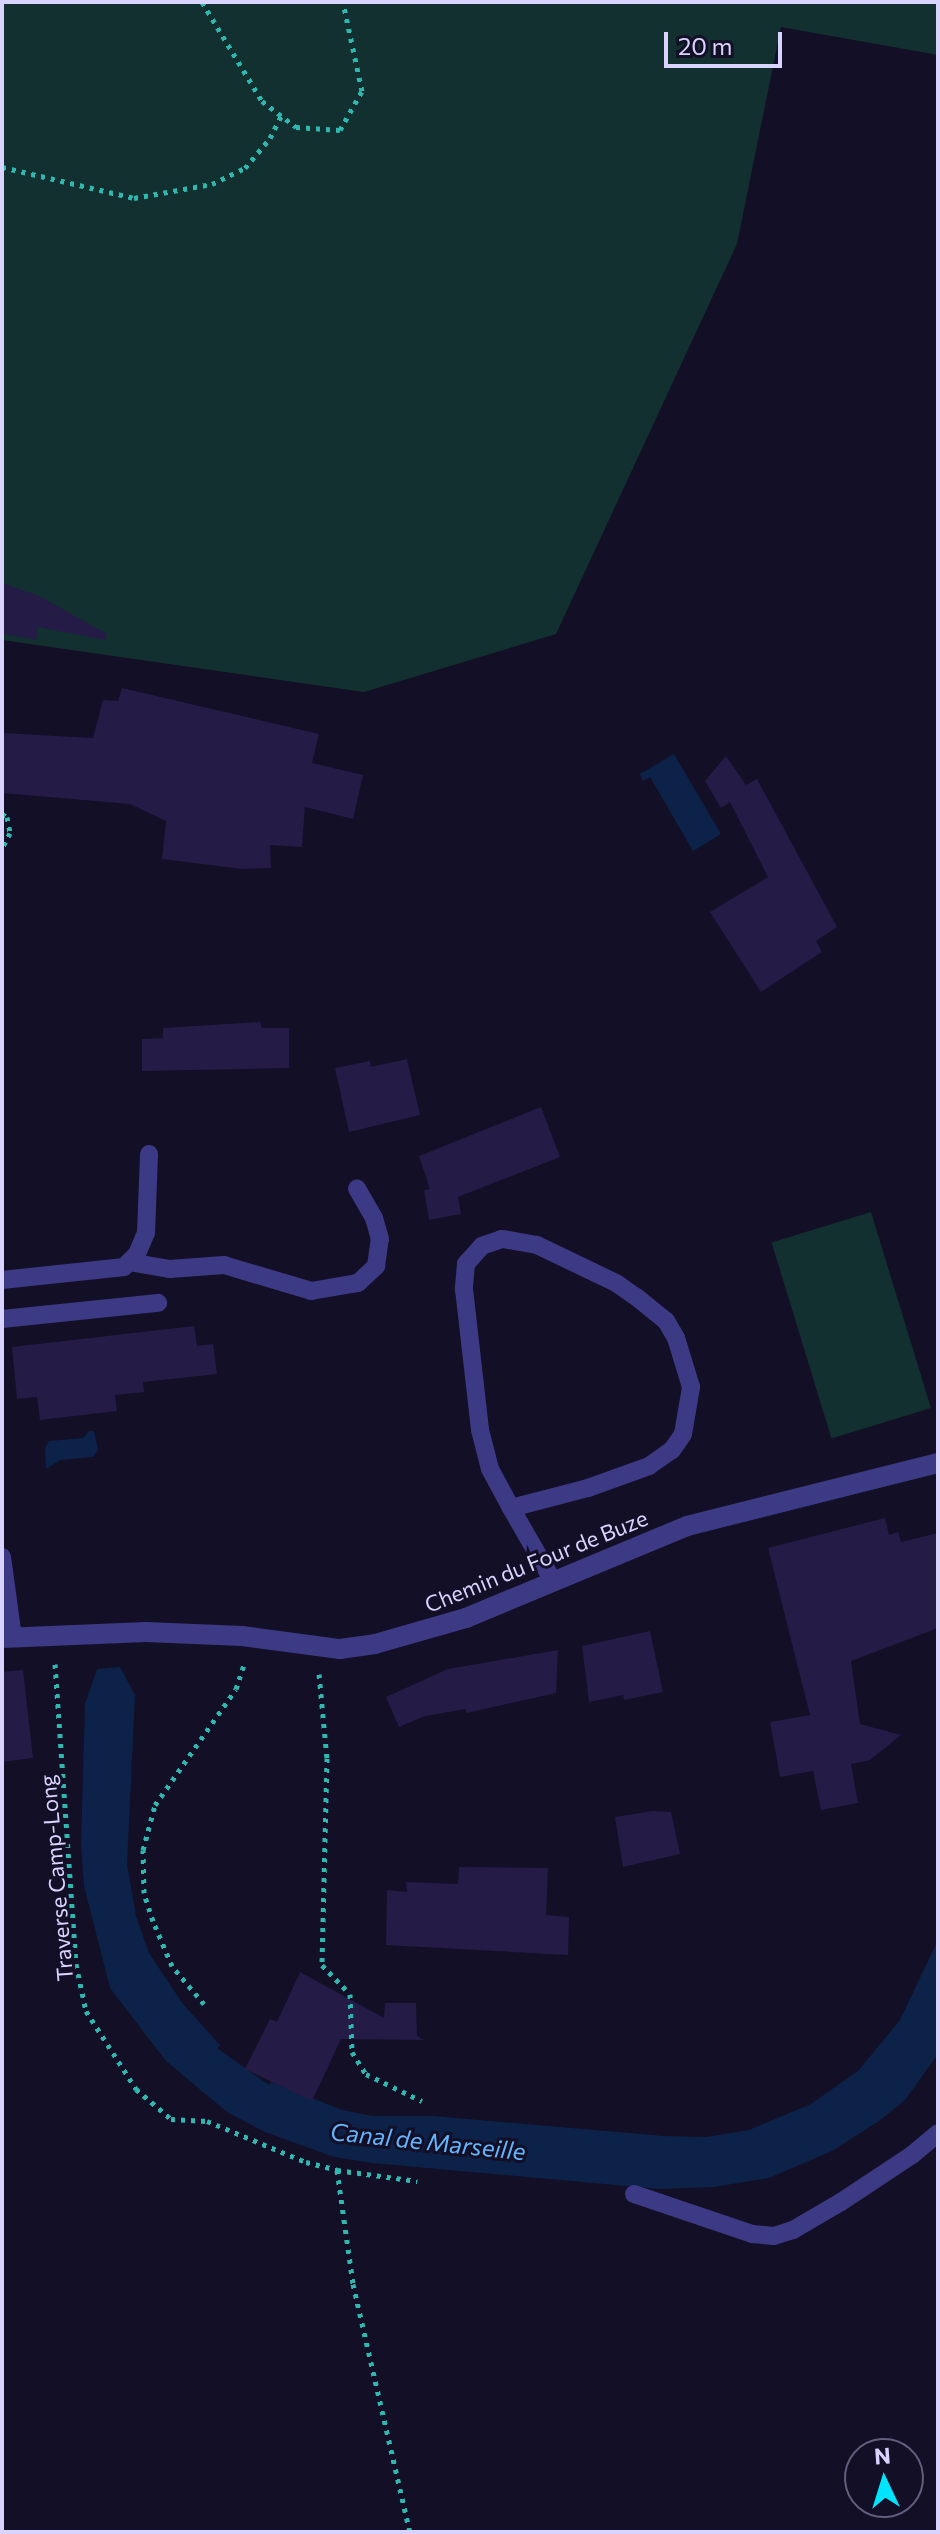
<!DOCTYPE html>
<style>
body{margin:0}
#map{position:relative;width:940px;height:2534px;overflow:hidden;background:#130f26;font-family:Commissioner,sans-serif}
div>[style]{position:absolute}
.green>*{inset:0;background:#12302f;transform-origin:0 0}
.water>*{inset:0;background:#0c2248}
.building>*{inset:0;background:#241b47}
.path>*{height:5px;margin-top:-2.5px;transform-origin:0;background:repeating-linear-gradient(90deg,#2fb8b0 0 4px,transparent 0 10px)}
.service>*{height:18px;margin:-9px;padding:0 9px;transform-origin:9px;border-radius:9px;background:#3d3a85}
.minor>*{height:20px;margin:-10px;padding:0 10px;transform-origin:10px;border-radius:10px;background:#3d3a85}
span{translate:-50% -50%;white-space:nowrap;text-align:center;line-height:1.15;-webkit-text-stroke:6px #130f26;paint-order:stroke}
.street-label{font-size:22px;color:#d9d4ff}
.water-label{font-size:24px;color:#62b6ff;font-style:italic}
.frame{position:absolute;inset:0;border:4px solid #d9d4ff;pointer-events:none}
.north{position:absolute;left:844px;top:2438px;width:80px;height:80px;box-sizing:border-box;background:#130f26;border:2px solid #625e7d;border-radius:50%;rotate:356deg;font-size:22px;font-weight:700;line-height:32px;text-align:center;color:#d9d4ff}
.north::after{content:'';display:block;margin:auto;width:28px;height:36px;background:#00e5ff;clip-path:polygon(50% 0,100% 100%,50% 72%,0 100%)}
.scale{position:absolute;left:664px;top:32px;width:118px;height:36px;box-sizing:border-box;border:4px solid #d9d4ff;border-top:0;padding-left:10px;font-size:24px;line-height:28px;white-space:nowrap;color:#d9d4ff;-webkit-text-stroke:6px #130f26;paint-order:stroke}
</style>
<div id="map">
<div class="green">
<div style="clip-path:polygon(2px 2px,938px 2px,938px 55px,781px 27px,737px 244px,556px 634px,364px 692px,2px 640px)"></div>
<div style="left:871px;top:1212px;width:205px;height:104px;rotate:73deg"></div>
</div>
<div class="water">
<div style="clip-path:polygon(674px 754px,721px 834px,693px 851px,650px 777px,643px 781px,640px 774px)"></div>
<div style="clip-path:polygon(89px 1431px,94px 1431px,98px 1450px,93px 1457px,60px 1460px,46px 1469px,45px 1448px,49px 1441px,83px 1438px)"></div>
<div style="clip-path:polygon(120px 1667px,135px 1695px,127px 1864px,136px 1916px,149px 1953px,183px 2004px,220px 2045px,217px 2048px,269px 2085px,272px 2082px,342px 2110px,373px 2116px,433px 2116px,664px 2136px,707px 2137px,749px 2130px,811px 2104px,859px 2070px,900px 2020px,938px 1940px,938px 2054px,905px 2100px,879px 2121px,832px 2151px,769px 2178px,714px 2187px,659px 2189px,372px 2163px,334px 2157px,265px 2132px,227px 2112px,166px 2061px,110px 1988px,84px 1886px,81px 1845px,85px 1704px,97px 1669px)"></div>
</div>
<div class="building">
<div style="clip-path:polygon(2px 583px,39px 596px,107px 634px,105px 640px,38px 627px,36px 640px,2px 634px)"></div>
<div style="clip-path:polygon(122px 688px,319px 734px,312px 763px,363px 775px,353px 819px,305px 807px,302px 847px,270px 845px,271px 868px,242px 869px,162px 859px,166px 821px,130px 804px,2px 793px,2px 733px,93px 738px,103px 700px,118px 701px)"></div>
<div style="clip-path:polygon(726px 756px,746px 785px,757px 779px,837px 927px,816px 941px,822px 952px,761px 992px,710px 912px,768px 877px,730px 802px,721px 808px,705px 781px)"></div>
<div style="clip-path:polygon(260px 1022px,262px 1028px,289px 1028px,289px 1068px,142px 1071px,142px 1039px,163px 1038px,163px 1028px)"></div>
<div style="clip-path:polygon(407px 1059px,420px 1115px,349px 1132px,335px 1068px,370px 1061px,371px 1067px)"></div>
<div style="clip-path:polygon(541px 1107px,560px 1157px,458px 1197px,461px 1214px,429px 1220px,424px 1190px,430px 1189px,419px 1156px)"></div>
<div style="clip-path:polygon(194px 1326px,197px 1346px,213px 1344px,217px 1374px,143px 1382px,144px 1392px,115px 1395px,117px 1411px,40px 1420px,37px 1397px,17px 1399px,12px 1347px)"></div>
<div style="clip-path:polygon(885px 1518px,889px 1535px,898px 1532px,901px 1542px,938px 1533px,938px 1628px,851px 1661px,860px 1724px,901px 1735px,870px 1760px,851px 1764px,858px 1803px,821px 1810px,813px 1771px,780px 1777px,770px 1722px,810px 1715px,768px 1548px)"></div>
<div style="clip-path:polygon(650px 1631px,663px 1692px,624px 1700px,623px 1695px,589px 1702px,582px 1646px)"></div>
<div style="clip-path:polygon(558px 1650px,556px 1693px,466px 1713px,466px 1709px,425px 1716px,399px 1727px,386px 1697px,448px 1669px)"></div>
<div style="clip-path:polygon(23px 1670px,33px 1758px,2px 1762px,2px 1672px)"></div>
<div style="clip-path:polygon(653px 1811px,671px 1812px,680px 1854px,623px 1867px,615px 1817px)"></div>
<div style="clip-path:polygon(459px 1867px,548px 1868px,546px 1915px,569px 1917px,568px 1955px,386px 1945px,387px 1890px,407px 1892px,406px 1882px,458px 1884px)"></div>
<div style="clip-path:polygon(300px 1972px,384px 2018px,385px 2003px,416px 2003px,417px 2036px,424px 2040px,341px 2039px,312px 2101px,245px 2069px,270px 2019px,277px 2022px)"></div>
</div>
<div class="path">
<div style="left:202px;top:2px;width:116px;rotate:58.8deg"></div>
<div style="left:262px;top:101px;width:43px;rotate:37.4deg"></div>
<div style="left:296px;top:127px;width:44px;rotate:3.9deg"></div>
<div style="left:340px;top:130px;width:45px;rotate:-60.6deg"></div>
<div style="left:362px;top:91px;width:91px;rotate:-102.1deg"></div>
<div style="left:2px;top:167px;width:136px;rotate:13.2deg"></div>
<div style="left:134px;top:198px;width:79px;rotate:-10.2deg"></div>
<div style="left:212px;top:184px;width:37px;rotate:-26deg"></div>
<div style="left:245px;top:168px;width:39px;rotate:-50deg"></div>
<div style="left:270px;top:138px;width:25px;rotate:-63deg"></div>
<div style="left:2px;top:814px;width:6px;rotate:31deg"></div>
<div style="left:7px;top:817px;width:16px;rotate:79deg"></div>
<div style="left:10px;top:833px;width:17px;rotate:118deg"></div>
<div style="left:55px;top:1664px;width:301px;rotate:86deg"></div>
<div style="left:76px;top:1964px;width:48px;rotate:78deg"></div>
<div style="left:86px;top:2011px;width:93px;rotate:57.3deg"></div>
<div style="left:136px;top:2089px;width:46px;rotate:40.6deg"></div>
<div style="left:171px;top:2119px;width:36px;rotate:3deg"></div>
<div style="left:207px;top:2121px;width:107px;rotate:22.5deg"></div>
<div style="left:306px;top:2162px;width:32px;rotate:14deg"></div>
<div style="left:337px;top:2170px;width:115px;rotate:82deg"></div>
<div style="left:353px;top:2284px;width:254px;rotate:77.1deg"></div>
<div style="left:319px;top:1674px;width:84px;rotate:84.6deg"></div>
<div style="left:327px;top:1758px;width:207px;rotate:91.4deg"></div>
<div style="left:322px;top:1965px;width:40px;rotate:46deg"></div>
<div style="left:350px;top:1994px;width:58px;rotate:88deg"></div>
<div style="left:352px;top:2052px;width:26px;rotate:58deg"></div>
<div style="left:366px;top:2074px;width:62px;rotate:25.7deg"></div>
<div style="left:204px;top:2004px;width:50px;rotate:-130.1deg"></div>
<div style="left:172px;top:1966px;width:49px;rotate:-112.9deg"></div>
<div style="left:153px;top:1921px;width:29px;rotate:-108deg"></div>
<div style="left:144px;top:1893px;width:43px;rotate:-91.3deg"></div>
<div style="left:143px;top:1850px;width:47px;rotate:-75.1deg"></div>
<div style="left:155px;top:1805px;width:141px;rotate:-55.1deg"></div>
<div style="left:236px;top:1689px;width:25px;rotate:-72deg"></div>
<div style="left:337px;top:2170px;width:81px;rotate:7.8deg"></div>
</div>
<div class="service">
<div style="left:129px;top:1262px;width:42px;rotate:9.7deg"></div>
<div style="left:170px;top:1269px;width:54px;rotate:-4.2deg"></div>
<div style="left:224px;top:1265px;width:91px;rotate:16.6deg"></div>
<div style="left:311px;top:1291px;width:48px;rotate:-9.7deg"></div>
<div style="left:358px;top:1283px;width:25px;rotate:-43deg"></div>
<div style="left:376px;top:1266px;width:27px;rotate:-82deg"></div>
<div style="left:380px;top:1239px;width:22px;rotate:-106deg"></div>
<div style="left:374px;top:1218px;width:34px;rotate:-120deg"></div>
<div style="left:2px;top:1280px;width:123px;rotate:-6.1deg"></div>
<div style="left:124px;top:1267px;width:18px;rotate:-45deg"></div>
<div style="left:137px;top:1254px;width:23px;rotate:-67deg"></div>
<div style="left:146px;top:1233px;width:79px;rotate:-87.8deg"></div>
<div style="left:2px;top:1319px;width:157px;rotate:-5.9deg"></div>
<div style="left:511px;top:1508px;width:80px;rotate:-14.6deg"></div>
<div style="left:588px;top:1488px;width:65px;rotate:-19.8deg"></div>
<div style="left:649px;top:1466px;width:28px;rotate:-35deg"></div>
<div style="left:672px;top:1450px;width:19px;rotate:-55deg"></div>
<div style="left:683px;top:1434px;width:48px;rotate:-80.3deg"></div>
<div style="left:691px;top:1387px;width:51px;rotate:-107deg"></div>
<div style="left:676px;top:1338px;width:20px;rotate:-120deg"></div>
<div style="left:666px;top:1321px;width:38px;rotate:-141deg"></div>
<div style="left:636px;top:1297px;width:24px;rotate:-145deg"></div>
<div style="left:616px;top:1283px;width:88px;rotate:-154.3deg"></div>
<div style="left:537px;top:1245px;width:36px;rotate:-170deg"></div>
<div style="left:502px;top:1239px;width:21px;rotate:161deg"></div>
<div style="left:482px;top:1246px;width:24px;rotate:132deg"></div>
<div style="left:466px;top:1264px;width:25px;rotate:95deg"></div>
<div style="left:464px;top:1289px;width:142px;rotate:83.5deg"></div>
<div style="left:480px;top:1430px;width:40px;rotate:75.6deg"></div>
<div style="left:490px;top:1469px;width:44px;rotate:61.7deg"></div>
<div style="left:511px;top:1508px;width:84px;rotate:60.1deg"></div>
<div style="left:2px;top:1557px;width:81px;rotate:82.2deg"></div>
<div style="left:634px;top:2194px;width:125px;rotate:18.7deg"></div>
<div style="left:752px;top:2234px;width:22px;rotate:5deg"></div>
<div style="left:774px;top:2236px;width:20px;rotate:-18deg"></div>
<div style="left:793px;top:2230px;width:56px;rotate:-30.3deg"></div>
<div style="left:841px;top:2202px;width:85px;rotate:-33.5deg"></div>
<div style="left:912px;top:2155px;width:34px;rotate:-40deg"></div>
</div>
<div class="minor">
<div style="left:2px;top:1638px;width:144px;rotate:-2.4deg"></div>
<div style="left:146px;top:1632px;width:96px;rotate:2.4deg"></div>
<div style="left:242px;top:1636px;width:99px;rotate:7.6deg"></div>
<div style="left:340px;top:1649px;width:35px;rotate:-8deg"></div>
<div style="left:375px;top:1644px;width:95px;rotate:-15.9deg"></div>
<div style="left:466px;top:1618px;width:239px;rotate:-22.6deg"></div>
<div style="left:687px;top:1526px;width:259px;rotate:-14.1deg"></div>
</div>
<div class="street-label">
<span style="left:536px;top:1561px;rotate:-22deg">Chemin du Four de Buze</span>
<span style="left:56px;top:1878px;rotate:-95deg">Traverse Camp-Long</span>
</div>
<div class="water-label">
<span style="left:428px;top:2141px;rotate:6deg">Canal de Marseille</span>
</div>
<div class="frame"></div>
<div class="north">N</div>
<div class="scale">20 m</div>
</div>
